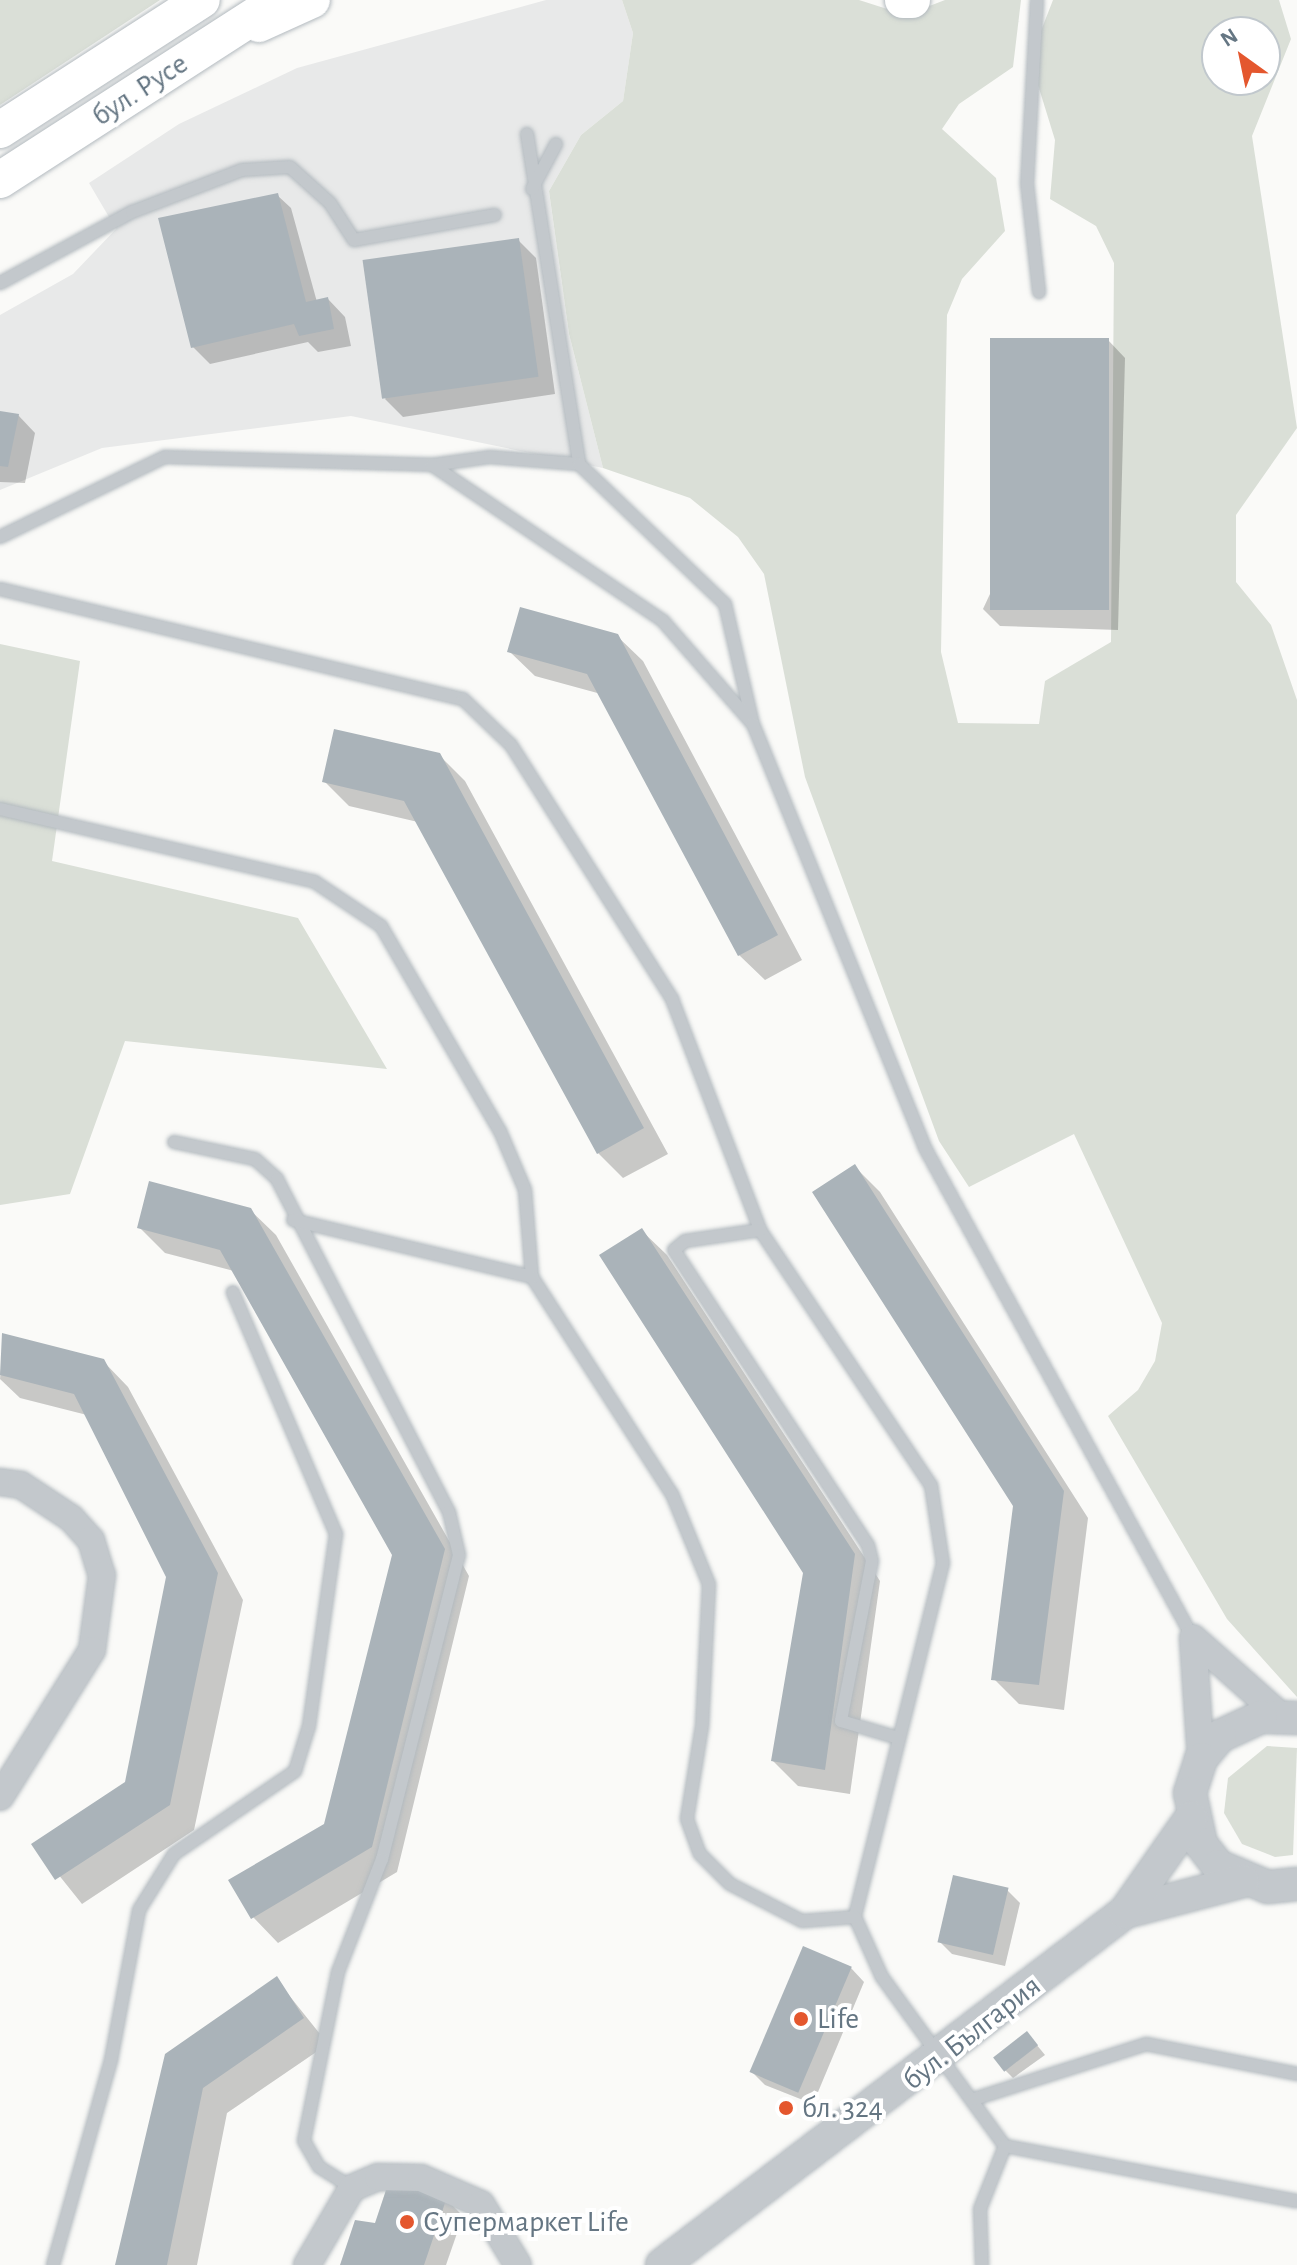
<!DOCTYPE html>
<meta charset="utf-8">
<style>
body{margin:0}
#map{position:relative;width:1297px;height:2265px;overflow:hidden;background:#fafaf8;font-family:"Alegreya Sans",sans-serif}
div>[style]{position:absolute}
.built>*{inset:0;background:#e8e9e9}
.green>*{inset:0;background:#dadfd7}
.shadow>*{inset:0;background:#0003}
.building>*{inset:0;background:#aab3b9;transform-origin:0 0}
.roads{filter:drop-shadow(0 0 2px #b3babf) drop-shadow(0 0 2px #b3babf)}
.service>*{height:12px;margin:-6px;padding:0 6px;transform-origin:6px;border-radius:6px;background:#c3c8cc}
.minor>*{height:26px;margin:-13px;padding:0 13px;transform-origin:13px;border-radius:13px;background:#c3c8cc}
.tertiary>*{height:32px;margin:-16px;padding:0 16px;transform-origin:16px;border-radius:16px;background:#c3c8cc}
.secondary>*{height:36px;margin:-18px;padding:0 18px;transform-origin:18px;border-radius:18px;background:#fff}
.dots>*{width:22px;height:22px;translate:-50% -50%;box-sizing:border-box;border:4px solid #fff;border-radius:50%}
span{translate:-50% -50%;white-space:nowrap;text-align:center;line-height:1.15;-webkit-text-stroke:8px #fff;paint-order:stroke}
.street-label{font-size:30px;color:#657683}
.poi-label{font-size:30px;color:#657683}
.left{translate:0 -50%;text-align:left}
.north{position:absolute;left:1201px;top:16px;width:80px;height:80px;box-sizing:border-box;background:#fff;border:2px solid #c1c8cd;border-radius:50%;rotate:327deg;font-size:22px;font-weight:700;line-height:32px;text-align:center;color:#657683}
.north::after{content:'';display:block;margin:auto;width:28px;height:36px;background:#e4572e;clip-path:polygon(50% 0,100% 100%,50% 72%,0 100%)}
</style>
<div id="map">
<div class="built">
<div style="clip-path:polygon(546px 0,622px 0,633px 33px,623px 101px,581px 135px,549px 191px,569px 334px,603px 468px,351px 416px,102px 448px,0 490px,0 315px,73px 274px,116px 229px,89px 183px,179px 124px,297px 68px)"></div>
</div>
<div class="green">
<div style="clip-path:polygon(0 0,160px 0,0 105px)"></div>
<div style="clip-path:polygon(evenodd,622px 0,859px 0,906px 15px,945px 0,1021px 0,1013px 67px,959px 104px,942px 129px,996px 178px,1005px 231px,962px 279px,947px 315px,941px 652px,958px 723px,1039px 724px,1045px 681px,1111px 642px,1114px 263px,1096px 226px,1050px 199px,1055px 140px,1030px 59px,1053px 0,1279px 0,1291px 39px,1252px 136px,1297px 428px,1236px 515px,1236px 582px,1271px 625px,1297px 700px,1297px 1697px,1227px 1619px,1108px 1416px,1138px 1390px,1155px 1361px,1162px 1323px,1074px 1134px,969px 1187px,939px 1141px,805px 777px,764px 574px,738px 537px,690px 498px,603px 468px,569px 334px,549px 191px,581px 135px,623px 101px,633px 33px,622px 0,1217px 32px,1265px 32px,1265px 80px,1217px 80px,1217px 32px)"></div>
<div style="clip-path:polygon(0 644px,80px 661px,52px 861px,298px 918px,387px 1069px,125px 1041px,70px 1194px,0 1205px)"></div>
<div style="clip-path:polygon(1267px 1746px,1297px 1748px,1293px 1855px,1275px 1857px,1242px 1844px,1224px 1813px,1228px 1778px)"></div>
</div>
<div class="shadow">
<div style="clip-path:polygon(277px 195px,291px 208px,317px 302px,328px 299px,345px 317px,351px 346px,318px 352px,308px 342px,210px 364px,193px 347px)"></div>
<div style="clip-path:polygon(518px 240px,536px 258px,555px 394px,403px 417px,385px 399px)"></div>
<div style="clip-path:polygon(1108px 340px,1125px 358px,1118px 630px,1000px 626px,983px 609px)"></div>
<div style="clip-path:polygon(0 413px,18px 415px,35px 433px,25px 483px,0 482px)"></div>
<div style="clip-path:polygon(617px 636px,643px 661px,802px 960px,765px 980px,739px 955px,601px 694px,535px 676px,509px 651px)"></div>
<div style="clip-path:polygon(439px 755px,465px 781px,668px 1154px,623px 1178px,598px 1153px,418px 822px,349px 806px,324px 781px)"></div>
<div style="clip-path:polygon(855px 1167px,880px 1192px,1088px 1518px,1064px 1710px,1019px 1704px,994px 1679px,1015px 1505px)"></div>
<div style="clip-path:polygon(250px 1210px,276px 1235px,469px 1576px,397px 1872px,278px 1943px,253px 1917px,325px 1825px,394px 1555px,234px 1271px,165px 1253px,139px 1227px)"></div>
<div style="clip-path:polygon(641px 1230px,667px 1255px,880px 1581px,850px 1794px,798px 1786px,773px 1761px,806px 1573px)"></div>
<div style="clip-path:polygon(4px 1336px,103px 1361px,128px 1387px,243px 1600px,194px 1830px,82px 1904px,34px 1844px,127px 1783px,168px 1576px,87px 1415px,20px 1398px,0 1379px)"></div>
<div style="clip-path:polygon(1007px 1890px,1020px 1903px,1005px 1966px,952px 1954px,939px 1941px)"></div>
<div style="clip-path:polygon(851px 1968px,864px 1982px,813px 2104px,765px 2085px,752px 2072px)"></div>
<div style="clip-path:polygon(276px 1979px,328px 2044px,227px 2113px,197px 2265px,117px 2265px,166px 2056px)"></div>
<div style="clip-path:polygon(1027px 2033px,1045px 2055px,1013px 2078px,1004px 2069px)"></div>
<div style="clip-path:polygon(446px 2199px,463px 2216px,446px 2265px,343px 2265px,377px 2225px)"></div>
</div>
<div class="building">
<div style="clip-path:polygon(278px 193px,306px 302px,328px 297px,334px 329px,299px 336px,294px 324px,191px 348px,158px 218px)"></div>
<div style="left:519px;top:238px;width:140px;height:158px;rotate:82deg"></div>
<div style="left:990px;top:338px;width:119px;height:272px"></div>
<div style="clip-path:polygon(0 411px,19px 414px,8px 467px,0 466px)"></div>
<div style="clip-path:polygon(520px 607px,618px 634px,778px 935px,738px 956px,587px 674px,507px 652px)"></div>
<div style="clip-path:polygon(334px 729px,440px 753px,644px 1128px,597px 1154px,404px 801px,322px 782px)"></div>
<div style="clip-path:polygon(855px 1164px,1064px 1491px,1039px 1685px,991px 1680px,1013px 1506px,812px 1192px)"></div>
<div style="clip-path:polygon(149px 1181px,251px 1208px,445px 1549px,372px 1847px,251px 1919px,228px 1880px,324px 1824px,392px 1555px,220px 1250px,137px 1228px)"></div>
<div style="clip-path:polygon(642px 1228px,855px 1554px,825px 1770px,771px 1761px,803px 1573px,599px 1255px)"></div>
<div style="clip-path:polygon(2px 1333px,104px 1359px,218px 1573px,170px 1805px,55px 1880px,31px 1844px,125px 1782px,166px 1577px,74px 1394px,0 1375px)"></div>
<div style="left:953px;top:1875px;width:57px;height:69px;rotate:13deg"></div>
<div style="left:803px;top:1946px;width:53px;height:137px;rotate:23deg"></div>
<div style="clip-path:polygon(277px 1976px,304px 2018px,203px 2088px,167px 2265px,115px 2265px,165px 2054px)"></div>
<div style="left:1027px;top:2031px;width:18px;height:43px;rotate:52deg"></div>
<div style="clip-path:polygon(389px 2181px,447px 2197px,424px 2265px,340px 2265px,355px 2220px,375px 2223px)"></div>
</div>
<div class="roads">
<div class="service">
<div style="left:1037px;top:0;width:183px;rotate:93.1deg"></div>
<div style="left:1027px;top:183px;width:110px;rotate:83.7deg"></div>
<div style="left:527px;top:134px;width:334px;rotate:81deg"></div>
<div style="left:532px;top:189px;width:51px;rotate:-61.9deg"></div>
<div style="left:0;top:283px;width:150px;rotate:-28.3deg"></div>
<div style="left:132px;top:212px;width:118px;rotate:-20.9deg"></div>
<div style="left:242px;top:170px;width:48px;rotate:-3.6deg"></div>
<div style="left:290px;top:167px;width:54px;rotate:42deg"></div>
<div style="left:330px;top:203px;width:44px;rotate:57deg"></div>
<div style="left:354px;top:240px;width:143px;rotate:-10.1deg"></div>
<div style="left:432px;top:465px;width:59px;rotate:-7.9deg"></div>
<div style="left:490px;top:457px;width:89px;rotate:4.5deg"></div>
<div style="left:579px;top:464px;width:202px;rotate:43.8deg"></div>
<div style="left:725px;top:604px;width:119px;rotate:76.9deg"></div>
<div style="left:0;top:537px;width:183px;rotate:-25.9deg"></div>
<div style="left:165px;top:457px;width:267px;rotate:1.7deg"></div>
<div style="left:432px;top:465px;width:279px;rotate:34deg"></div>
<div style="left:663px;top:621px;width:137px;rotate:48.9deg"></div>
<div style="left:753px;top:724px;width:458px;rotate:67.9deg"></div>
<div style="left:925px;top:1148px;width:559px;rotate:61.32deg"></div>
<div style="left:0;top:589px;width:476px;rotate:13.4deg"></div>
<div style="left:463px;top:699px;width:66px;rotate:43.8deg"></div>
<div style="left:511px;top:745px;width:301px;rotate:57.6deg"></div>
<div style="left:672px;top:999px;width:247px;rotate:69.1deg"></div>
<div style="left:760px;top:1230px;width:307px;rotate:56.2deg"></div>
<div style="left:931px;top:1485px;width:79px;rotate:81.3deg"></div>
<div style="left:943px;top:1563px;width:365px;rotate:104deg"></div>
<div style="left:855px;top:1917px;width:66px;rotate:65.8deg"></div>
<div style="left:882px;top:1977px;width:209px;rotate:54deg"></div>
<div style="left:1005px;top:2146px;width:297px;rotate:10.7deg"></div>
<div style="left:0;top:809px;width:323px;rotate:13deg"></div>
<div style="left:315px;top:882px;width:79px;rotate:33.7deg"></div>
<div style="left:381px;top:926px;width:237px;rotate:59.9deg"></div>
<div style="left:500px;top:1131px;width:64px;rotate:67deg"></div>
<div style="left:525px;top:1190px;width:87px;rotate:85.4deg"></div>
<div style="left:532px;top:1277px;width:258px;rotate:57.2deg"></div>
<div style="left:672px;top:1494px;width:97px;rotate:67.7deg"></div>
<div style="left:709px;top:1584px;width:142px;rotate:92.8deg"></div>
<div style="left:702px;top:1726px;width:94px;rotate:99.2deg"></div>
<div style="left:687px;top:1819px;width:37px;rotate:70deg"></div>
<div style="left:700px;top:1854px;width:42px;rotate:45deg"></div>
<div style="left:730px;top:1884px;width:81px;rotate:27.2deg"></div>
<div style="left:802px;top:1921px;width:53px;rotate:-4.3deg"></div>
<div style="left:174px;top:1142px;width:83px;rotate:11.9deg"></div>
<div style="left:255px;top:1159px;width:30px;rotate:42deg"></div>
<div style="left:277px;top:1179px;width:375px;rotate:62.7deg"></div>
<div style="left:449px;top:1512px;width:44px;rotate:76.9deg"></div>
<div style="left:459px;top:1555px;width:314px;rotate:104.2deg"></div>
<div style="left:382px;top:1859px;width:121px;rotate:111.3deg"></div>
<div style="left:338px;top:1972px;width:172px;rotate:101.4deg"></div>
<div style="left:304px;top:2141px;width:30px;rotate:60deg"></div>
<div style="left:319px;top:2167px;width:39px;rotate:32deg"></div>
<div style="left:293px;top:1220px;width:246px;rotate:13.4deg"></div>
<div style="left:760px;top:1230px;width:76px;rotate:171.7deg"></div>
<div style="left:685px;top:1241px;width:14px;rotate:141deg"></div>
<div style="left:674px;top:1250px;width:353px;rotate:56.7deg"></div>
<div style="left:868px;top:1545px;width:16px;rotate:76deg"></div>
<div style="left:872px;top:1561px;width:163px;rotate:101deg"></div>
<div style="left:841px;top:1721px;width:59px;rotate:16.6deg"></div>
<div style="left:974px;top:2099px;width:181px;rotate:-17.7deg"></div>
<div style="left:1146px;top:2044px;width:154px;rotate:11.2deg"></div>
<div style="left:53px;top:2265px;width:213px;rotate:-74.2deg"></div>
<div style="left:111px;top:2060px;width:153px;rotate:-79.4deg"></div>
<div style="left:139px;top:1910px;width:66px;rotate:-58deg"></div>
<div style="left:174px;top:1854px;width:147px;rotate:-34.4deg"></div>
<div style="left:295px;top:1771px;width:47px;rotate:-72.7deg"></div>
<div style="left:309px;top:1726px;width:194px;rotate:-82deg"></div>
<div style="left:336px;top:1534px;width:263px;rotate:-113.1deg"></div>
<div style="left:982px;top:2265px;width:56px;rotate:-92deg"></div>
<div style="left:980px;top:2209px;width:68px;rotate:-68.4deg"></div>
</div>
<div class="minor">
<div style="left:0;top:1482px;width:21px;rotate:8deg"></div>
<div style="left:21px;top:1485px;width:60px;rotate:33.4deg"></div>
<div style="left:71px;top:1518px;width:30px;rotate:48deg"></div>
<div style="left:91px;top:1540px;width:37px;rotate:73deg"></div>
<div style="left:102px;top:1575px;width:76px;rotate:97.6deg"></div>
<div style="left:92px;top:1650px;width:173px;rotate:122deg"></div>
<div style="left:1201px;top:1759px;width:121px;rotate:-93.8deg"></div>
<div style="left:1193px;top:1638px;width:118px;rotate:41.6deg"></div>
<div style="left:307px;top:2265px;width:89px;rotate:-59.7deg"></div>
<div style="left:352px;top:2188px;width:28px;rotate:-23deg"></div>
<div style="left:378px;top:2177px;width:43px;rotate:1.3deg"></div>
<div style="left:421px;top:2178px;width:65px;rotate:23.4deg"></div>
<div style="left:481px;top:2204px;width:71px;rotate:58.8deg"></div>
</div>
<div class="tertiary">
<div style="left:1297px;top:1718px;width:36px;rotate:-178deg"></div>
<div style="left:1261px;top:1717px;width:45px;rotate:155.1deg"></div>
<div style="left:1220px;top:1736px;width:30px;rotate:130deg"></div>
<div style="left:1201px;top:1759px;width:36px;rotate:108deg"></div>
<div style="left:1190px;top:1793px;width:52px;rotate:77.8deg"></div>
<div style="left:1201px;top:1844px;width:28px;rotate:52deg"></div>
<div style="left:1218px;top:1866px;width:54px;rotate:22.8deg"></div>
<div style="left:1268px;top:1887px;width:29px;rotate:-6deg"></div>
<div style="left:1125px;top:1912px;width:122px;rotate:-14.7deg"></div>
<div style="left:662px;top:2265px;width:582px;rotate:-37.32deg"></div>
<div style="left:1125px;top:1912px;width:115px;rotate:-54.9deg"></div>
</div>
<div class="secondary">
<div style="left:903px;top:0;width:9px"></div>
<div style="left:259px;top:24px;width:58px;rotate:-24.4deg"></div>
<div style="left:0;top:130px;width:240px;rotate:-32.8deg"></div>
<div style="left:0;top:180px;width:332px;rotate:-32.8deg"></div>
</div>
</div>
<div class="dots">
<div style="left:801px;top:2019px;background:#e4572e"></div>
<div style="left:786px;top:2108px;background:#e4572e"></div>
<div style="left:407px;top:2222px;background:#e4572e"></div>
</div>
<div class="street-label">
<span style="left:140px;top:90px;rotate:-33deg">бул. Русе</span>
<span style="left:972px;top:2033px;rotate:-38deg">бул. България</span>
</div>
<div class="poi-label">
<span class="left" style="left:817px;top:2019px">Life</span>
<span class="left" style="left:802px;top:2108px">бл. 324</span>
<span class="left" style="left:423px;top:2222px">Супермаркет Life</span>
</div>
<div class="north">N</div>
</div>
